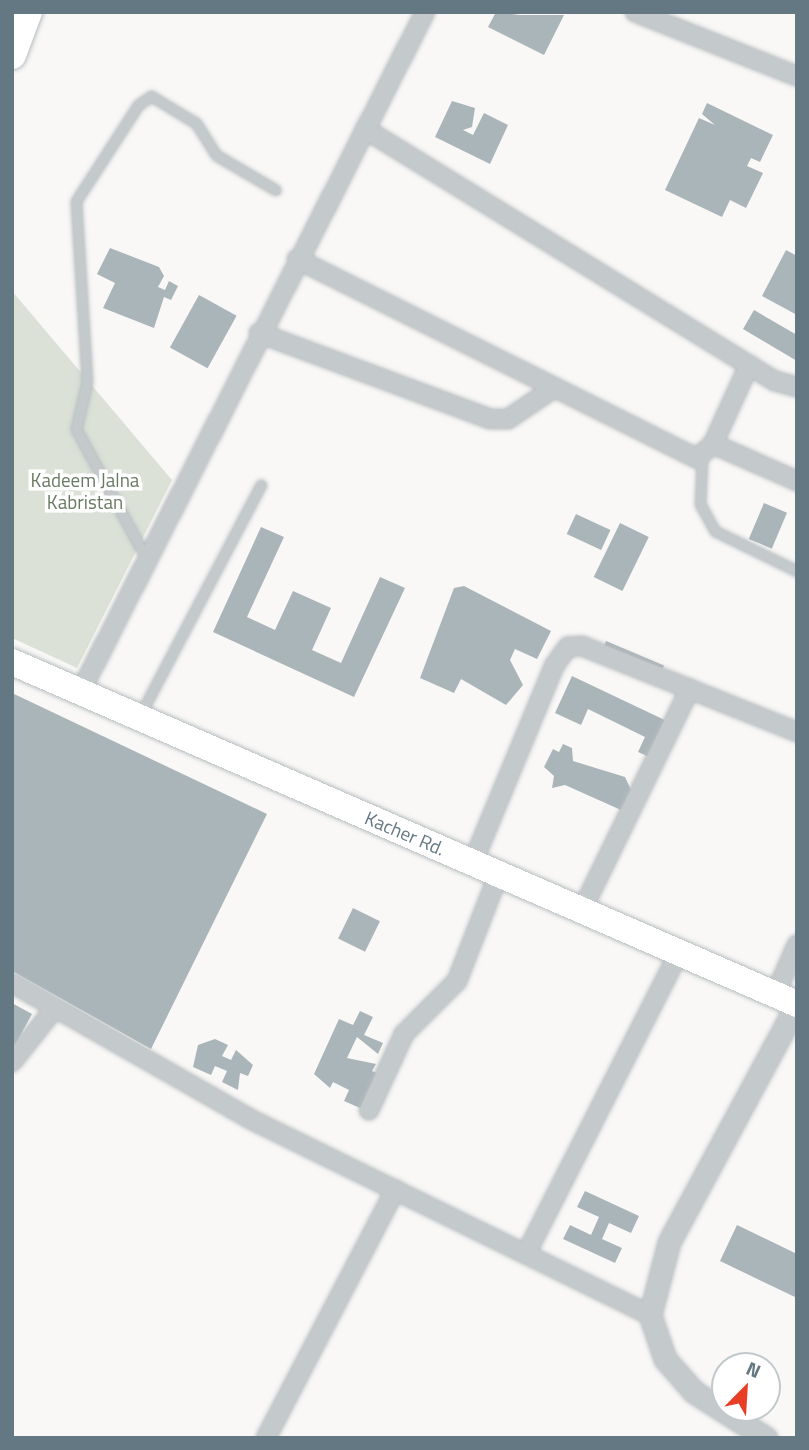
<!DOCTYPE html>
<style>
body{margin:0}
#map{position:relative;width:809px;height:1450px;overflow:hidden;background:#f9f8f6;font-family:"Titillium Web",sans-serif}
div>[style]{position:absolute}
.green>*{inset:0;background:#dbe1d7}
.building>*{inset:0;background:#aab5b9;transform-origin:0 0}
.roads{filter:drop-shadow(0 0 2px #b7bdc0) drop-shadow(0 0 2px #b7bdc0)}
.service>*{height:9px;margin:-4.5px;padding:0 4.5px;transform-origin:4.5px;border-radius:4.5px;background:#c4c9cc}
.minor>*{height:18px;margin:-9px;padding:0 9px;transform-origin:9px;border-radius:9px;background:#c4c9cc}
.tertiary>*{height:21px;margin:-10.5px;padding:0 10.5px;transform-origin:10.5px;border-radius:10.5px;background:#c4c9cc}
.primary>*{height:26px;margin:-13px;padding:0 13px;transform-origin:13px;border-radius:13px;background:#fff}
.trunk>*{height:28px;margin:-14px;padding:0 14px;transform-origin:14px;border-radius:14px;background:#fff}
span{translate:-50% -50%;white-space:nowrap;text-align:center;line-height:1.15;-webkit-text-stroke:7px #fff;paint-order:stroke}
.park-label{font-size:19px;color:#697a62}
.street-label{font-size:19px;color:#637882}
.frame{position:absolute;inset:0;border:14px solid #637882;pointer-events:none}
.north{position:absolute;left:711px;top:1352px;width:70px;height:70px;box-sizing:border-box;background:#fff;border:2px solid #c1c9cd;border-radius:50%;rotate:24deg;font-size:19px;font-weight:700;line-height:28px;text-align:center;color:#637882}
.north::after{content:'';display:block;margin:auto;width:24px;height:32px;background:#e83e26;clip-path:polygon(50% 0,100% 100%,50% 72%,0 100%)}
</style>
<div id="map">
<div class="green">
<div style="clip-path:polygon(12px 291px,172px 480px,77px 668px,12px 638px)"></div>
</div>
<div class="building">
<div style="clip-path:polygon(496px 12px,519px 15px,564px 15px,544px 55px,488px 27px)"></div>
<div style="clip-path:polygon(452px 101px,475px 108px,472px 127px,463px 130px,473px 135px,484px 113px,508px 125px,490px 164px,435px 137px)"></div>
<div style="clip-path:polygon(707px 103px,773px 135px,760px 162px,751px 158px,747px 166px,763px 173px,746px 208px,730px 200px,722px 217px,665px 190px,699px 118px,715px 125px,702px 114px)"></div>
<div style="clip-path:polygon(110px 248px,159px 267px,164px 276px,158px 287px,165px 290px,169px 281px,178px 286px,171px 300px,164px 297px,154px 328px,103px 308px,115px 283px,97px 274px)"></div>
<div style="clip-path:polygon(786px 250px,797px 256px,797px 315px,762px 296px)"></div>
<div style="left:199px;top:295px;width:43px;height:60px;rotate:29deg"></div>
<div style="clip-path:polygon(754px 310px,797px 335px,797px 361px,743px 329px)"></div>
<div style="left:764px;top:503px;width:25px;height:39px;rotate:23deg"></div>
<div style="left:576px;top:514px;width:38px;height:22px;rotate:25deg"></div>
<div style="left:620px;top:523px;width:32px;height:60px;rotate:26deg"></div>
<div style="clip-path:polygon(261px 527px,284px 537px,247px 617px,275px 630px,293px 591px,331px 608px,312px 650px,341px 663px,380px 577px,405px 588px,354px 697px,213px 632px)"></div>
<div style="clip-path:polygon(464px 586px,551px 631px,537px 659px,515px 649px,510px 660px,523px 685px,506px 705px,461px 679px,454px 693px,420px 678px,454px 588px)"></div>
<div style="left:606px;top:641px;width:63px;height:11px;rotate:23deg"></div>
<div style="clip-path:polygon(572px 676px,671px 723px,654px 759px,638px 752px,645px 737px,588px 709px,581px 725px,555px 713px)"></div>
<div style="clip-path:polygon(12px 693px,267px 814px,151px 1049px,12px 971px)"></div>
<div style="clip-path:polygon(563px 744px,572px 748px,573px 761px,625px 777px,632px 792px,621px 810px,565px 785px,552px 788px,554px 776px,544px 767px,553px 749px,559px 752px)"></div>
<div style="left:353px;top:908px;width:30px;height:34px;rotate:26deg"></div>
<div style="clip-path:polygon(12px 1003px,32px 1014px,14px 1047px,12px 1046px)"></div>
<div style="clip-path:polygon(360px 1011px,373px 1017px,364px 1035px,383px 1043px,378px 1054px,357px 1037px,347px 1058px,376px 1064px,372px 1071px,383px 1076px,367px 1111px,344px 1101px,349px 1090px,333px 1082px,330px 1088px,314px 1074px,339px 1019px,353px 1025px)"></div>
<div style="clip-path:polygon(215px 1039px,228px 1045px,222px 1056px,231px 1060px,236px 1050px,253px 1065px,248px 1076px,240px 1073px,238px 1090px,222px 1082px,227px 1071px,215px 1066px,211px 1075px,193px 1067px,198px 1045px)"></div>
<div style="clip-path:polygon(585px 1191px,639px 1216px,631px 1233px,609px 1223px,602px 1239px,622px 1248px,615px 1263px,563px 1239px,570px 1225px,591px 1235px,599px 1217px,577px 1207px)"></div>
<div style="clip-path:polygon(737px 1225px,797px 1254px,797px 1298px,720px 1261px)"></div>
</div>
<div class="roads">
<div class="service">
<div style="left:702px;top:458px;width:46px;rotate:92.5deg"></div>
<div style="left:700px;top:504px;width:31px;rotate:61deg"></div>
<div style="left:715px;top:531px;width:91px;rotate:26deg"></div>
<div style="left:145px;top:556px;width:145px;rotate:-118.5deg"></div>
<div style="left:76px;top:429px;width:48px;rotate:-76.8deg"></div>
<div style="left:87px;top:382px;width:181px;rotate:-93.5deg"></div>
<div style="left:76px;top:201px;width:114px;rotate:-57.1deg"></div>
<div style="left:138px;top:105px;width:16px;rotate:-35deg"></div>
<div style="left:151px;top:96px;width:52px;rotate:31deg"></div>
<div style="left:196px;top:123px;width:38px;rotate:58deg"></div>
<div style="left:216px;top:155px;width:69px;rotate:30.3deg"></div>
<div style="left:140px;top:715px;width:260px;rotate:-62.3deg"></div>
</div>
<div class="minor">
<div style="left:635px;top:12px;width:174px;rotate:21.6deg"></div>
<div style="left:365px;top:129px;width:481px;rotate:31.6deg"></div>
<div style="left:775px;top:381px;width:23px;rotate:15deg"></div>
<div style="left:297px;top:259px;width:447px;rotate:26.5deg"></div>
<div style="left:697px;top:458px;width:21px;rotate:-41deg"></div>
<div style="left:713px;top:444px;width:87px;rotate:-65.5deg"></div>
<div style="left:259px;top:333px;width:246px;rotate:20.4deg"></div>
<div style="left:490px;top:419px;width:18px"></div>
<div style="left:508px;top:419px;width:55px;rotate:-34deg"></div>
<div style="left:713px;top:444px;width:92px;rotate:23.8deg"></div>
<div style="left:80px;top:693px;width:763px;rotate:-63.13deg"></div>
<div style="left:473px;top:862px;width:212px;rotate:-67.5deg"></div>
<div style="left:554px;top:666px;width:24px;rotate:-54deg"></div>
<div style="left:568px;top:647px;width:14px;rotate:-4deg"></div>
<div style="left:582px;top:646px;width:232px;rotate:21.8deg"></div>
<div style="left:582px;top:910px;width:246px;rotate:-64deg"></div>
<div style="left:12px;top:983px;width:274px;rotate:29.7deg"></div>
<div style="left:250px;top:1119px;width:445px;rotate:26.1deg"></div>
<div style="left:775px;top:995px;width:55px;rotate:-66.3deg"></div>
<div style="left:12px;top:1062px;width:69px;rotate:-51.5deg"></div>
<div style="left:369px;top:1110px;width:84px;rotate:-65.3deg"></div>
<div style="left:404px;top:1034px;width:75px;rotate:-45deg"></div>
<div style="left:457px;top:981px;width:116px;rotate:-68.7deg"></div>
<div style="left:526px;top:1254px;width:335px;rotate:-63.1deg"></div>
<div style="left:266px;top:1438px;width:280px;rotate:-62.5deg"></div>
</div>
<div class="tertiary">
<div style="left:766px;top:1438px;width:85px;rotate:-147.4deg"></div>
<div style="left:694px;top:1392px;width:44px;rotate:-131.3deg"></div>
<div style="left:665px;top:1359px;width:46px;rotate:-108.8deg"></div>
<div style="left:650px;top:1315px;width:75px;rotate:-75.4deg"></div>
<div style="left:669px;top:1242px;width:270px;rotate:-61.7deg"></div>
</div>
<div class="primary">
<div style="left:12px;top:662px;width:856px;rotate:23.54deg"></div>
</div>
<div class="trunk">
<div style="left:12px;top:55px;width:46px;rotate:-69.6deg"></div>
</div>
</div>
<div class="park-label">
<span style="left:85px;top:491px">Kadeem Jalna<br>Kabristan</span>
</div>
<div class="street-label">
<span style="left:405px;top:833px;rotate:23deg">Kacher Rd.</span>
</div>
<div class="frame"></div>
<div class="north">N</div>
</div>
